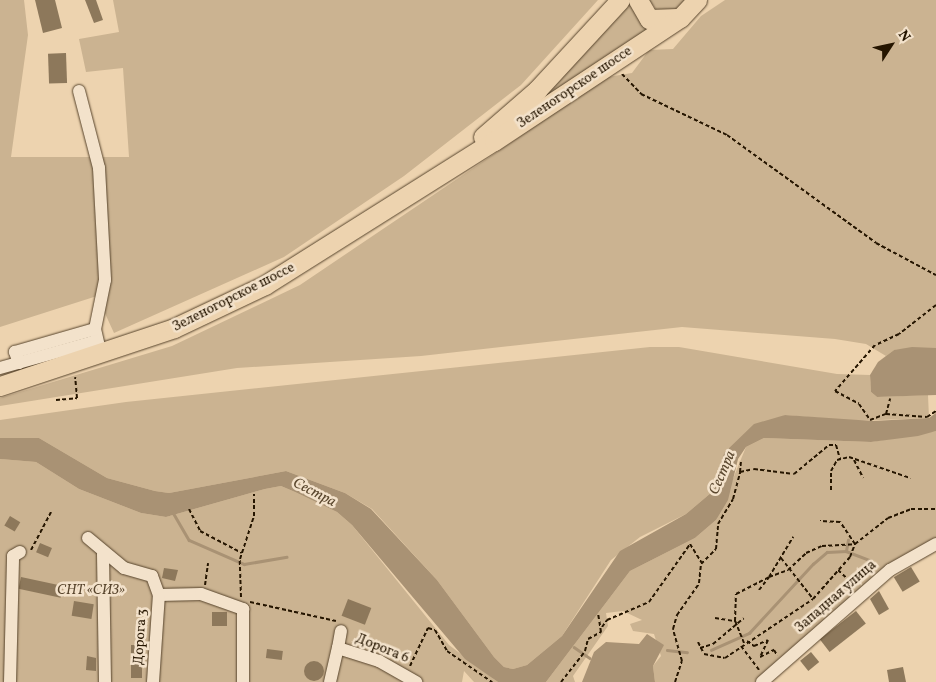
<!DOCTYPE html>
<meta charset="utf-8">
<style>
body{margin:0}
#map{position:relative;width:936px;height:682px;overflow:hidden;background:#edd3af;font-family:Vollkorn,serif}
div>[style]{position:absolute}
.green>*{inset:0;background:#cbb391}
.water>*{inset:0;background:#a99274}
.stream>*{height:2.5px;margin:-1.25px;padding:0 1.25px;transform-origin:1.25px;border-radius:1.25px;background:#a99274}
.building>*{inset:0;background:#8d785b;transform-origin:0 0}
.round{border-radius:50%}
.path>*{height:2px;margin-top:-1px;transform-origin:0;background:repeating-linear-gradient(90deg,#251500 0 4px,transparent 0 6.5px)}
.roads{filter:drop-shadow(0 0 1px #57442c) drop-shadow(0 0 1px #57442c)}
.minor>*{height:12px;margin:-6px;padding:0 6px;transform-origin:6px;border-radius:6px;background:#f3e2cb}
.highway>*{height:19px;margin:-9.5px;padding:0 9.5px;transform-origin:9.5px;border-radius:9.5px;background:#edd3af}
span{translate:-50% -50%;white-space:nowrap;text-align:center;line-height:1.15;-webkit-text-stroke:5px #f3e2cb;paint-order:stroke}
.street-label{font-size:14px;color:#251500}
.park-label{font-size:14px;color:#57442c;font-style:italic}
.water-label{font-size:15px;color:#5a472e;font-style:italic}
.north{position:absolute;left:866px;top:20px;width:50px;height:50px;-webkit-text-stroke:4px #f3e2cb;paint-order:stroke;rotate:55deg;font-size:14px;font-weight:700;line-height:20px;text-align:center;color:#251500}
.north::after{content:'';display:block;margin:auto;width:18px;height:22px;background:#251500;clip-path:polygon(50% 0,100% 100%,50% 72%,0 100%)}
</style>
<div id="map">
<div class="green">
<div style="clip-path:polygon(0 0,24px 0,28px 35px,11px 157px,129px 157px,123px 68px,86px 72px,79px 39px,119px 32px,113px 0,598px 0,521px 85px,404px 176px,284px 257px,114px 333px,97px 296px,0 327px)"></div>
<div style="clip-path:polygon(649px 0,686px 0,673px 12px,658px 12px)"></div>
<div style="clip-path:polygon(725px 0,936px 0,936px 348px,894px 350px,886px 356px,866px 344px,835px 339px,682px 327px,421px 356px,237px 368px,0 406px,0 398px,172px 346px,300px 285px,608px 77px,632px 73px,649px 50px,673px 49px,701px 16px)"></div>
<div style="clip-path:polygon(629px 1px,642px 25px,652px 29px,473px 152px)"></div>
<div style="clip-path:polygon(650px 347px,679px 347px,837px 374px,870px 375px,871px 392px,877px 397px,928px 395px,929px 418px,855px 421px,785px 415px,724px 453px,712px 492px,686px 514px,640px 537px,611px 560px,562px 636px,527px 665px,513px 669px,504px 667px,494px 657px,437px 580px,372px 509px,345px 493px,286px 471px,169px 493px,155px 491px,107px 478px,39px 438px,0 438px,0 420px,126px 402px)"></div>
<div style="clip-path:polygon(936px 431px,936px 544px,890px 570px,762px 682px,655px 682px,653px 666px,661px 656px,654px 634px,633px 631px,630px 624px,642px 620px,623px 611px,606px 613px,608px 626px,573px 676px,575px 682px,546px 682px,630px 571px,695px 538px,716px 520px,746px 447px,764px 438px,871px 442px)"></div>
<div style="clip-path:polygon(0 459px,36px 462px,79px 489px,141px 513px,166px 517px,265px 489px,281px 486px,295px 492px,337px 512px,352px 525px,449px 645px,498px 682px,474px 682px,464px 671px,462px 682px,0 682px)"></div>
</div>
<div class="water">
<div style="clip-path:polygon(912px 347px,936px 348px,936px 395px,877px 397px,871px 392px,870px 375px,878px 362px,894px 350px)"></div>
<div style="clip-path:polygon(936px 413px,936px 431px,918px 436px,871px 442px,764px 438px,746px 447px,738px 459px,728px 500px,716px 520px,695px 538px,630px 571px,546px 682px,498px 682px,465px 659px,352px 525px,337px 512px,295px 492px,281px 486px,265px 489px,166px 517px,141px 513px,79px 489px,36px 462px,0 459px,0 438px,39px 438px,107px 478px,155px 491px,169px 493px,286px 471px,345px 493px,371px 509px,437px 580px,494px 657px,504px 667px,513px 669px,527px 665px,562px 636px,620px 551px,686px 514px,712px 492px,724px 453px,754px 424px,785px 415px,873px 421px,929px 418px)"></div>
<div style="clip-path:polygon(647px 634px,664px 645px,653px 666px,655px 682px,582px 682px,594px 652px,606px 642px,639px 644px)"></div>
</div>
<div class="stream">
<div style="left:174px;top:514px;width:30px;rotate:60deg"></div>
<div style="left:189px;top:540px;width:60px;rotate:23.6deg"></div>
<div style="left:244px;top:564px;width:43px;rotate:-9.5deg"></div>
<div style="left:846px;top:551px;width:25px;rotate:21deg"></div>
<div style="left:869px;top:560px;width:8px;rotate:60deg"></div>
<div style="left:574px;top:647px;width:19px;rotate:35deg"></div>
<div style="left:667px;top:650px;width:20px;rotate:6deg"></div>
<div style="left:711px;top:650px;width:42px;rotate:-24.1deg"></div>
<div style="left:749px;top:633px;width:94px;rotate:-47.2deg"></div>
<div style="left:813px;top:564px;width:18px;rotate:-41deg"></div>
<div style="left:827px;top:552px;width:19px;rotate:-3deg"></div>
<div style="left:846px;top:551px;width:11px;rotate:-80deg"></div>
</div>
<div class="building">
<div style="clip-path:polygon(35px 0,55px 0,62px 28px,43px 33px)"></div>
<div style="clip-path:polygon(85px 0,96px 0,103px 20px,94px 23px)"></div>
<div style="left:66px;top:53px;width:30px;height:18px;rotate:88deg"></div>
<div style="left:10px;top:516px;width:12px;height:11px;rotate:31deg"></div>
<div style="left:40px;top:543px;width:13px;height:10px;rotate:23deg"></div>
<div style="left:911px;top:567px;width:17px;height:20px;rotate:59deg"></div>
<div style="clip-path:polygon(164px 568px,178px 570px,175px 581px,162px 578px)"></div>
<div style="left:21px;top:577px;width:43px;height:12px;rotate:12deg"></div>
<div style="clip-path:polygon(879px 591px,889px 609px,879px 615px,870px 599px)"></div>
<div style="left:348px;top:599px;width:25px;height:18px;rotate:21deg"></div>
<div style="left:74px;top:601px;width:20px;height:15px;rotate:9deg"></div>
<div style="left:856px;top:611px;width:16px;height:46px;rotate:52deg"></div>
<div style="left:212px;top:612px;width:15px;height:14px"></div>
<div style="left:131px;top:645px;width:11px;height:33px"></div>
<div style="left:267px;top:649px;width:16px;height:9px;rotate:7deg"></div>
<div style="left:811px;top:652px;width:13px;height:14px;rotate:51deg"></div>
<div style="clip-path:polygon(87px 656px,96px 658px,96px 671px,86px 670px)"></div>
<div class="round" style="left:304px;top:661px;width:20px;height:20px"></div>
<div style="clip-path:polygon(903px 667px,906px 682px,889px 682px,887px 670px)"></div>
</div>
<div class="path">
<div style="left:622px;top:74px;width:28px;rotate:46deg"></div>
<div style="left:641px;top:94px;width:95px;rotate:25.5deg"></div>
<div style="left:727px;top:135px;width:184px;rotate:35.9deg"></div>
<div style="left:876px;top:243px;width:68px;rotate:28.1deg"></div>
<div style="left:936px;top:305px;width:47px;rotate:141.9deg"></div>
<div style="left:899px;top:334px;width:26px;rotate:155deg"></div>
<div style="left:875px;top:345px;width:61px;rotate:131deg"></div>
<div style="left:835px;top:391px;width:27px;rotate:28deg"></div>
<div style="left:859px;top:404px;width:19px;rotate:55deg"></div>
<div style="left:870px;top:420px;width:17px;rotate:-21deg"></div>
<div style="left:886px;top:414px;width:41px;rotate:4.2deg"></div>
<div style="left:927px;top:417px;width:11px;rotate:-34deg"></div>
<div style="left:56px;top:400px;width:21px;rotate:-5deg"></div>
<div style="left:77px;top:398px;width:21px;rotate:-95deg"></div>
<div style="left:886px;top:414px;width:16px;rotate:-75deg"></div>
<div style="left:854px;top:460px;width:20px;rotate:63deg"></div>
<div style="left:740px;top:472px;width:12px;rotate:-85deg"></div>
<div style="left:831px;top:490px;width:19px;rotate:-90deg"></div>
<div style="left:831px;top:471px;width:13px;rotate:-61deg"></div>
<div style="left:837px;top:460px;width:12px;rotate:-14deg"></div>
<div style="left:849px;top:457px;width:65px;rotate:19deg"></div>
<div style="left:189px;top:509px;width:25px;rotate:63deg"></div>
<div style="left:200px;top:531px;width:47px;rotate:27.6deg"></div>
<div style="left:31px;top:550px;width:43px;rotate:-62.2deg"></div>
<div style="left:781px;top:558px;width:52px;rotate:52deg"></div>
<div style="left:838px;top:570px;width:23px;rotate:43deg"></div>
<div style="left:205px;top:585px;width:22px;rotate:-82deg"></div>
<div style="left:759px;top:590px;width:16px;rotate:-52deg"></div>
<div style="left:769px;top:577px;width:20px;rotate:-20deg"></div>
<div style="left:788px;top:570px;width:25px;rotate:-43deg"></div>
<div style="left:806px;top:553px;width:17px;rotate:-24deg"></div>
<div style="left:822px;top:546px;width:33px;rotate:-3deg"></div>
<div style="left:855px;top:544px;width:42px;rotate:-38.2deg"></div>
<div style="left:888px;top:518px;width:25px;rotate:-21deg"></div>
<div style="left:911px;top:509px;width:25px"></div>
<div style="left:241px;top:597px;width:38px;rotate:-92deg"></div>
<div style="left:240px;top:559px;width:45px;rotate:-72deg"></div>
<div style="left:254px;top:516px;width:22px;rotate:-90deg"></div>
<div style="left:250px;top:602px;width:88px;rotate:12.5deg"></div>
<div style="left:715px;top:618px;width:20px;rotate:9deg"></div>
<div style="left:602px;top:627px;width:9px;rotate:-54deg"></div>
<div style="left:607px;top:620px;width:46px;rotate:-23.2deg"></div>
<div style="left:649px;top:602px;width:71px;rotate:-54.7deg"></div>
<div style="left:690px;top:544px;width:22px;rotate:58deg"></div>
<div style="left:747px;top:641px;width:9px;rotate:36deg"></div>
<div style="left:754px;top:646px;width:15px;rotate:-23deg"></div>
<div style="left:768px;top:640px;width:19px;rotate:115deg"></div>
<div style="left:760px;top:657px;width:16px;rotate:-27deg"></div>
<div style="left:774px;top:650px;width:6px;rotate:59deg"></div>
<div style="left:698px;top:642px;width:13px;rotate:63deg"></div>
<div style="left:704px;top:654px;width:21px;rotate:11deg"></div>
<div style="left:725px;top:658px;width:106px;rotate:-33.8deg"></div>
<div style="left:813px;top:599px;width:56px;rotate:-48.6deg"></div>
<div style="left:850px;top:557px;width:14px;rotate:-69deg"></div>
<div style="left:855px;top:544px;width:27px;rotate:-124deg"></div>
<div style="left:840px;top:522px;width:20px;rotate:-177deg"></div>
<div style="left:744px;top:643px;width:24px;rotate:-112deg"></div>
<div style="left:735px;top:621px;width:27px;rotate:-88deg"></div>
<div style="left:736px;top:594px;width:37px;rotate:-27deg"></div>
<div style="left:769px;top:577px;width:47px;rotate:-59deg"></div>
<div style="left:741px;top:646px;width:30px;rotate:53deg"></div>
<div style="left:700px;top:648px;width:14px;rotate:-17deg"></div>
<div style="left:713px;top:644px;width:40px;rotate:-40deg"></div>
<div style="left:410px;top:666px;width:42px;rotate:-64.7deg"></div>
<div style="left:428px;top:628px;width:7px;rotate:16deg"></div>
<div style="left:435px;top:630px;width:24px;rotate:60deg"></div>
<div style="left:447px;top:651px;width:55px;rotate:34.6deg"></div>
<div style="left:561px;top:682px;width:39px;rotate:-52deg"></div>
<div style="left:585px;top:651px;width:12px;rotate:-76deg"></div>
<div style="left:588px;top:639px;width:15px;rotate:-28deg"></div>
<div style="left:601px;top:632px;width:19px;rotate:-99deg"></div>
<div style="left:675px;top:682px;width:22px;rotate:-72deg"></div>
<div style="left:682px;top:661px;width:33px;rotate:-106deg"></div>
<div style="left:673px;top:629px;width:15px;rotate:-74deg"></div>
<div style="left:677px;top:615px;width:39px;rotate:-55deg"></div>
<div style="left:699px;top:583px;width:19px;rotate:-84deg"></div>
<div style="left:701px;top:564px;width:21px;rotate:-45deg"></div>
<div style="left:716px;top:549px;width:25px;rotate:-85deg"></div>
<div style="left:718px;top:524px;width:29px;rotate:-59deg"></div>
<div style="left:733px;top:499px;width:28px;rotate:-75deg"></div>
<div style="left:740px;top:472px;width:14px;rotate:-12deg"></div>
<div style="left:754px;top:469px;width:40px;rotate:7.1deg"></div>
<div style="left:794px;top:474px;width:45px;rotate:-39.6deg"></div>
<div style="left:829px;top:445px;width:7px"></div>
<div style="left:836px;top:445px;width:15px;rotate:74deg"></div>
</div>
<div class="roads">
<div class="minor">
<div style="left:79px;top:91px;width:80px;rotate:75.4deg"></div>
<div style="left:99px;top:168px;width:112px;rotate:86.9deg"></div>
<div style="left:105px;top:280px;width:50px;rotate:101.5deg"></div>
<div style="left:95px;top:329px;width:27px;rotate:77deg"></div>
<div style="left:19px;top:363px;width:12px;rotate:-110deg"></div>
<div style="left:15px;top:352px;width:83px;rotate:-16deg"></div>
<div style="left:0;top:368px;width:100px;rotate:-15.7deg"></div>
<div style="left:88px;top:538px;width:47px;rotate:39.8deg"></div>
<div style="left:124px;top:568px;width:29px;rotate:16deg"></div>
<div style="left:152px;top:576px;width:20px;rotate:70deg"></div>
<div style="left:159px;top:595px;width:42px;rotate:-1.4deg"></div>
<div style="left:201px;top:594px;width:45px;rotate:19.7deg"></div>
<div style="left:243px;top:609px;width:73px;rotate:90deg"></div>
<div style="left:103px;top:554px;width:128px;rotate:89.1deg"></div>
<div style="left:338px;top:648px;width:17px;rotate:-80deg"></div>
<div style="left:10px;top:682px;width:126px;rotate:-88.6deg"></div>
<div style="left:13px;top:556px;width:8px;rotate:-30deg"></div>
<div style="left:153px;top:682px;width:87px;rotate:-86.1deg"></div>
<div style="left:330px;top:682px;width:35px;rotate:-77deg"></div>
<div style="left:338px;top:648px;width:43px;rotate:17.6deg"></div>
<div style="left:379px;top:661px;width:43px;rotate:29.6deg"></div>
<div style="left:762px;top:682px;width:170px;rotate:-41.2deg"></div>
<div style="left:890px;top:570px;width:53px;rotate:-29.5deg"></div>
</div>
<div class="highway">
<div style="left:638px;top:0;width:22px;rotate:60deg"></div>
<div style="left:649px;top:19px;width:28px;rotate:-2deg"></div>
<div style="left:483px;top:137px;width:72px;rotate:-41deg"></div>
<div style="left:537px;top:90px;width:122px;rotate:-47.3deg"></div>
<div style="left:0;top:386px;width:183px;rotate:-18.4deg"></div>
<div style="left:174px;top:328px;width:101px;rotate:-25.3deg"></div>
<div style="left:265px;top:285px;width:271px;rotate:-32.2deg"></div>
<div style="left:494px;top:141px;width:223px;rotate:-33.5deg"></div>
<div style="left:680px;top:18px;width:25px;rotate:-47deg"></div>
</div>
</div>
<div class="street-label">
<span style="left:575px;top:88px;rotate:-34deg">Зеленогорское шоссе</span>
<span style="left:234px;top:298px;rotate:-27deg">Зеленогорское шоссе</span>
<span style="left:836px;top:597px;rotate:-41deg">Западная улица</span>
<span style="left:141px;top:637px;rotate:-86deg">Дорога 3</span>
<span style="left:382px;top:649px;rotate:22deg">Дорога 6</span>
</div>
<div class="park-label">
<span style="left:91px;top:591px">СНТ «СИЗ»</span>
</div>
<div class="water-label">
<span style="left:723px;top:473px;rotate:-67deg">Сестра</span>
<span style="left:314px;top:493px;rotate:27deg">Сестра</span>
</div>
<div class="north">N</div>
</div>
